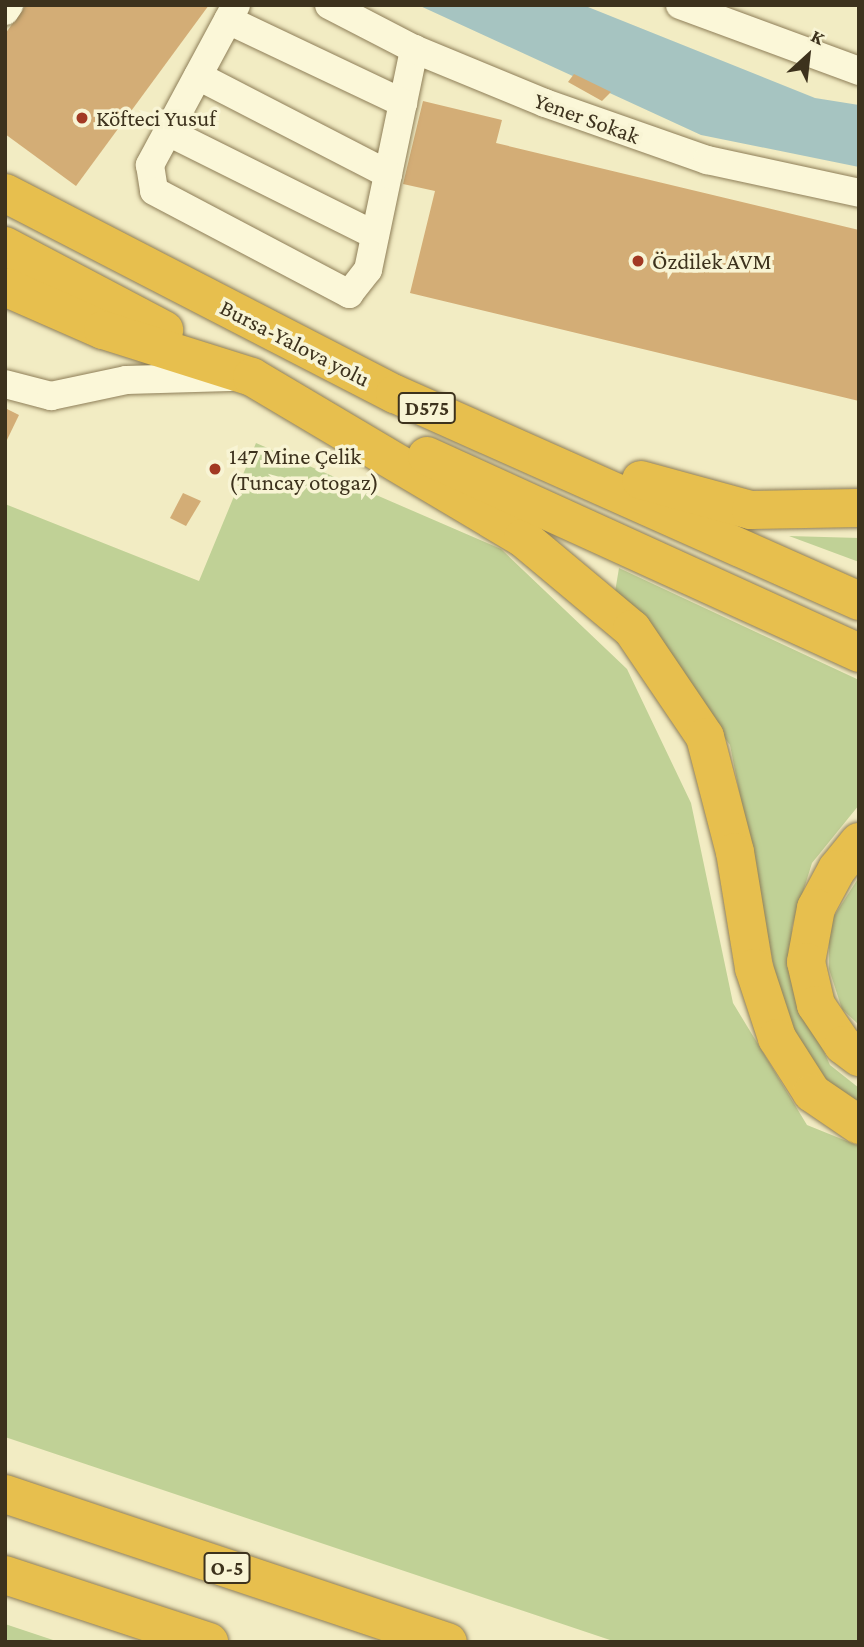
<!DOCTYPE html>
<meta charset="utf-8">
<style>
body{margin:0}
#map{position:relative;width:864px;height:1647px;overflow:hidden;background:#f2ecc3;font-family:"Crimson Pro",serif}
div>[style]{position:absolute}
.green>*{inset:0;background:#c0d196}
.water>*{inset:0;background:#a6c4c1}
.building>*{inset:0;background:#d3ad76}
.roads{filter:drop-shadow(0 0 2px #8e7e58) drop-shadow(0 0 2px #8e7e58)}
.minor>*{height:28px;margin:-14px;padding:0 14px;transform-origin:14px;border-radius:14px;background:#fbf7d8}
.highway>*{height:38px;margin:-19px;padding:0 19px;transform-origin:19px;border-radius:19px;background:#e7bf4e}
.dots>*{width:19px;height:19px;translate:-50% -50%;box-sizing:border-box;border:4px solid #f8f4d4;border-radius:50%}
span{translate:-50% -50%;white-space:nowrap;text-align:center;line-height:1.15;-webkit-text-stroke:7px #f8f4d4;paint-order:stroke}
.shield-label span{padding:2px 5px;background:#f8f4d4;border:2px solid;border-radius:5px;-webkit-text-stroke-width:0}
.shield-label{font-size:21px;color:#3d321d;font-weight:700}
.poi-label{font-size:23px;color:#3d321d}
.left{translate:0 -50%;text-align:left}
.street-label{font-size:23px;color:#3d321d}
.frame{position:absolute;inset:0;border:7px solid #3d321d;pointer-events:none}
.north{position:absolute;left:773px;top:21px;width:70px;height:70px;-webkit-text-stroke:5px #f8f4d4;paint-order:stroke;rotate:27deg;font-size:19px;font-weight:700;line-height:28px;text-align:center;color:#3d321d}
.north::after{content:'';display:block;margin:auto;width:24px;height:32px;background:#3d321d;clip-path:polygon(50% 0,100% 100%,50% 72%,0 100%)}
</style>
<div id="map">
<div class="green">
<div style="clip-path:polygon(256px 443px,501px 549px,627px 669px,691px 803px,733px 1003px,807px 1125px,859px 1146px,859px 1642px,616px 1642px,5px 1437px,5px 504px,199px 581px)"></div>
<div style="clip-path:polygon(789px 536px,859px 538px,859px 562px)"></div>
<div style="clip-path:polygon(619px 568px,859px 680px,859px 805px,812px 863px,792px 927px,790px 978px,830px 1065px,859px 1088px,859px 1113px,817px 1074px,784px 1018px,730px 745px,615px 592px)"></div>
<div style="clip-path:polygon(859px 877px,859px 1025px,842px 1009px,829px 969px,829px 924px)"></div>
<div style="clip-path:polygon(5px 1624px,59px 1642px,5px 1642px)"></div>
</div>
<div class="water">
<div style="clip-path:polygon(418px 5px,583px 5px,815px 98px,859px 105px,859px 167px,701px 135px)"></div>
</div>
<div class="building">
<div style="clip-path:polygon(26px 5px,209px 5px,76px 186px,5px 134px,5px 34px)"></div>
<div style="clip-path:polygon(574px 74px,611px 92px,602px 101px,568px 82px)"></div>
<div style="clip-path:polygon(423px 101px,502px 120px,496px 143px,859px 230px,859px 401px,410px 293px,435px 191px,403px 184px)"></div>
<div style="clip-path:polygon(5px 408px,19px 415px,5px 444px)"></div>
<div style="clip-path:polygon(183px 493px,201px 501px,186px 526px,170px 518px)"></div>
</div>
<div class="roads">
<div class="minor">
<div style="left:236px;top:5px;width:182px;rotate:118.3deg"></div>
<div style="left:150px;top:165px;width:26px;rotate:81deg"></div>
<div style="left:154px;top:191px;width:221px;rotate:27.8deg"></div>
<div style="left:349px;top:294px;width:31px;rotate:-52deg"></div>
<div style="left:368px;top:270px;width:226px;rotate:-78.2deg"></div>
<div style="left:329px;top:5px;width:96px;rotate:27.4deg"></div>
<div style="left:414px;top:49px;width:142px;rotate:22.4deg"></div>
<div style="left:545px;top:103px;width:172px;rotate:19.4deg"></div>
<div style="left:707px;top:160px;width:156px;rotate:12.2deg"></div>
<div style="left:680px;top:5px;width:191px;rotate:20.2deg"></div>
<div style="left:5px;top:11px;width:7px;rotate:-56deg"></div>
<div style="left:228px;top:20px;width:194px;rotate:25.4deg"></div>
<div style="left:198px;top:76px;width:214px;rotate:27.3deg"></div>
<div style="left:168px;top:132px;width:231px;rotate:26.5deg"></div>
<div style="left:5px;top:384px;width:48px;rotate:14.6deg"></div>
<div style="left:51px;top:396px;width:77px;rotate:-12deg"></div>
<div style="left:126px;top:380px;width:104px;rotate:-1.7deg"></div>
</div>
<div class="highway">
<div style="left:5px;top:193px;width:439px;rotate:27.3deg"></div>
<div style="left:395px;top:394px;width:508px;rotate:24.04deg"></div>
<div style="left:5px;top:246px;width:180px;rotate:27.8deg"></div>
<div style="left:5px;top:287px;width:107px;rotate:23.7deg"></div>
<div style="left:103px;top:330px;width:156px;rotate:17.5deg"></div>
<div style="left:252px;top:377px;width:315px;rotate:30.7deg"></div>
<div style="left:523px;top:538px;width:142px;rotate:39.9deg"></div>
<div style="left:632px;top:629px;width:130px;rotate:55.9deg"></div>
<div style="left:705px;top:737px;width:119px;rotate:75.4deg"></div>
<div style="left:735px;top:852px;width:118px;rotate:80.7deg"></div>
<div style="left:754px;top:968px;width:74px;rotate:71.8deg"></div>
<div style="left:777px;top:1038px;width:65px;rotate:57.5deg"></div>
<div style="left:812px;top:1093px;width:57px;rotate:34.2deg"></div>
<div style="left:427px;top:456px;width:475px;rotate:24.5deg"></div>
<div style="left:641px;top:480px;width:114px;rotate:15.3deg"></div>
<div style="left:751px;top:510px;width:108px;rotate:-1.1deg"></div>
<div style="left:859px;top:842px;width:35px;rotate:129deg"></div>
<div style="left:837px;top:869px;width:44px;rotate:118.3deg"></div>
<div style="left:816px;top:908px;width:55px;rotate:100.5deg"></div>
<div style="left:806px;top:962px;width:44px;rotate:76.9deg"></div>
<div style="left:816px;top:1005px;width:48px;rotate:56deg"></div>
<div style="left:843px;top:1045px;width:20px;rotate:37deg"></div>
<div style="left:5px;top:1494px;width:467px;rotate:18.5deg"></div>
<div style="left:5px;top:1575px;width:215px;rotate:18.2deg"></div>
</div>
</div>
<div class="dots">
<div style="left:82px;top:118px;background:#a23923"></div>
<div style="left:638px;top:261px;background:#a23923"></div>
<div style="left:215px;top:469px;background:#a23923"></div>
</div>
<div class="shield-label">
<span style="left:427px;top:408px">D575</span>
<span style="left:227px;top:1568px">O-5</span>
</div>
<div class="poi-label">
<span class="left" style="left:96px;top:118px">Köfteci Yusuf</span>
<span class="left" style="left:652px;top:261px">Özdilek AVM</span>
<span class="left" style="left:229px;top:469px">147 Mine Çelik<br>(Tuncay otogaz)</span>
</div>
<div class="street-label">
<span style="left:587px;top:118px;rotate:20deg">Yener Sokak</span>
<span style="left:295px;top:343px;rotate:27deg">Bursa-Yalova yolu</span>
</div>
<div class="frame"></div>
<div class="north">K</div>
</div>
